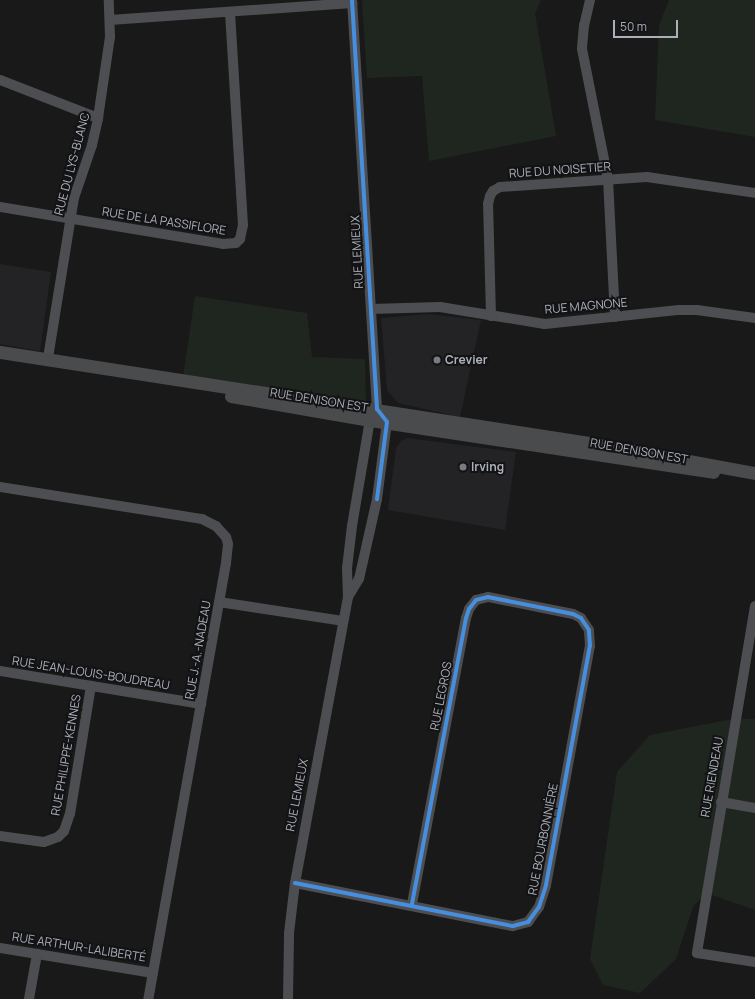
<!DOCTYPE html>
<meta charset="utf-8">
<style>
body{margin:0}
#map{position:relative;width:755px;height:999px;overflow:hidden;background:#191919;font-family:Manrope,sans-serif}
div>[style]{position:absolute}
.built>*{inset:0;background:#232325}
.green>*{inset:0;background:#1f261f}
.minor>*{height:10px;margin:-5px;padding:0 5px;transform-origin:5px;border-radius:5px;background:#4d4e51}
.major>*{height:13px;margin:-6.5px;padding:0 6.5px;transform-origin:6.5px;border-radius:6.5px;background:#4a4b4d}
.cycleway>*{height:4px;margin:-2px;padding:0 2px;transform-origin:2px;border-radius:2px;background:#468fdf}
.dots>*{width:11px;height:11px;translate:-50% -50%;box-sizing:border-box;border:2px solid #131315;border-radius:50%}
span{translate:-50% -50%;white-space:nowrap;text-align:center;line-height:1.15;-webkit-text-stroke:4px #131315;paint-order:stroke}
.street-label{font-size:12px;color:#abb0b9}
.poi-label{font-size:12px;color:#abb0b9;font-weight:700}
.left{translate:0 -50%;text-align:left}
.scale{position:absolute;left:613px;top:20px;width:65px;height:18px;box-sizing:border-box;border:2px solid #abb0b9;border-top:0;padding-left:5px;font-size:12px;line-height:14px;white-space:nowrap;color:#abb0b9;-webkit-text-stroke:3px #131315;paint-order:stroke}
</style>
<div id="map">
<div class="built">
<div style="clip-path:polygon(0 264px,51px 272px,40px 351px,0 344px)"></div>
<div style="clip-path:polygon(428px 314px,481px 320px,460px 417px,398px 403px,387px 390px,381px 318px)"></div>
<div style="clip-path:polygon(407px 438px,516px 452px,505px 530px,388px 510px,396px 448px,401px 441px)"></div>
</div>
<div class="green">
<div style="clip-path:polygon(362px 0,541px 0,535px 13px,556px 136px,429px 161px,422px 76px,367px 78px)"></div>
<div style="clip-path:polygon(669px 0,755px 0,755px 137px,655px 120px,659px 25px)"></div>
<div style="clip-path:polygon(195px 296px,307px 313px,312px 357px,365px 359px,366px 404px,183px 377px)"></div>
<div style="clip-path:polygon(733px 719px,755px 719px,755px 910px,706px 893px,693px 907px,676px 959px,640px 993px,603px 985px,590px 959px,617px 772px,650px 735px)"></div>
</div>
<div class="minor">
<div style="left:590px;top:0;width:26px;rotate:103deg"></div>
<div style="left:584px;top:25px;width:24px;rotate:95deg"></div>
<div style="left:582px;top:49px;width:133px;rotate:78.7deg"></div>
<div style="left:608px;top:179px;width:138px;rotate:87.1deg"></div>
<div style="left:110px;top:20px;width:243px;rotate:-4deg"></div>
<div style="left:0;top:80px;width:105px;rotate:21.2deg"></div>
<div style="left:0;top:207px;width:226px;rotate:9.4deg"></div>
<div style="left:223px;top:244px;width:13px;rotate:-4deg"></div>
<div style="left:236px;top:243px;width:6px;rotate:-45deg"></div>
<div style="left:240px;top:239px;width:14px;rotate:-78deg"></div>
<div style="left:243px;top:225px;width:213px;rotate:-93.5deg"></div>
<div style="left:371px;top:309px;width:69px;rotate:-1.7deg"></div>
<div style="left:440px;top:307px;width:106px;rotate:9.2deg"></div>
<div style="left:545px;top:324px;width:135px;rotate:-6deg"></div>
<div style="left:679px;top:310px;width:18px"></div>
<div style="left:697px;top:310px;width:59px;rotate:7.9deg"></div>
<div style="left:491px;top:316px;width:112px;rotate:-91.5deg"></div>
<div style="left:488px;top:204px;width:8px;rotate:-76deg"></div>
<div style="left:490px;top:196px;width:6px;rotate:-59deg"></div>
<div style="left:493px;top:191px;width:8px;rotate:-30deg"></div>
<div style="left:500px;top:187px;width:147px;rotate:-3.9deg"></div>
<div style="left:647px;top:177px;width:109px;rotate:8.4deg"></div>
<div style="left:48px;top:358px;width:162px;rotate:-80.8deg"></div>
<div style="left:74px;top:198px;width:56px;rotate:-71.2deg"></div>
<div style="left:92px;top:145px;width:28px;rotate:-77deg"></div>
<div style="left:98px;top:118px;width:82px;rotate:-81.6deg"></div>
<div style="left:110px;top:37px;width:37px;rotate:-92deg"></div>
<div style="left:0;top:487px;width:205px;rotate:9deg"></div>
<div style="left:202px;top:519px;width:16px;rotate:27deg"></div>
<div style="left:216px;top:526px;width:15px;rotate:48deg"></div>
<div style="left:226px;top:537px;width:7px;rotate:74deg"></div>
<div style="left:228px;top:544px;width:19px;rotate:96deg"></div>
<div style="left:226px;top:563px;width:443px;rotate:100.1deg"></div>
<div style="left:348px;top:597px;width:21px;rotate:-59deg"></div>
<div style="left:359px;top:579px;width:82px;rotate:-77.3deg"></div>
<div style="left:377px;top:499px;width:78px;rotate:-82.6deg"></div>
<div style="left:387px;top:422px;width:16px;rotate:-128deg"></div>
<div style="left:377px;top:409px;width:410px;rotate:-93.5deg"></div>
<div style="left:219px;top:602px;width:125px;rotate:8.7deg"></div>
<div style="left:755px;top:606px;width:352px;rotate:99.5deg"></div>
<div style="left:697px;top:953px;width:59px;rotate:8.8deg"></div>
<div style="left:0;top:671px;width:204px;rotate:9.3deg"></div>
<div style="left:721px;top:802px;width:35px;rotate:10deg"></div>
<div style="left:0;top:836px;width:44px;rotate:7.8deg"></div>
<div style="left:44px;top:842px;width:15px;rotate:-20deg"></div>
<div style="left:58px;top:837px;width:8px;rotate:-45deg"></div>
<div style="left:64px;top:831px;width:18px;rotate:-71deg"></div>
<div style="left:70px;top:814px;width:130px;rotate:-80.7deg"></div>
<div style="left:295px;top:883px;width:222px;rotate:11.2deg"></div>
<div style="left:513px;top:926px;width:16px;rotate:-15deg"></div>
<div style="left:528px;top:922px;width:19px;rotate:-54deg"></div>
<div style="left:539px;top:907px;width:23px;rotate:-72deg"></div>
<div style="left:546px;top:885px;width:243px;rotate:-79.6deg"></div>
<div style="left:590px;top:646px;width:16px;rotate:-94deg"></div>
<div style="left:589px;top:630px;width:14px;rotate:-124deg"></div>
<div style="left:581px;top:618px;width:9px;rotate:-153deg"></div>
<div style="left:573px;top:614px;width:87px;rotate:-168.7deg"></div>
<div style="left:488px;top:597px;width:12px;rotate:166deg"></div>
<div style="left:476px;top:600px;width:11px;rotate:128deg"></div>
<div style="left:469px;top:609px;width:9px;rotate:108deg"></div>
<div style="left:466px;top:618px;width:291px;rotate:100.7deg"></div>
<div style="left:0;top:948px;width:155px;rotate:9.3deg"></div>
<div style="left:29px;top:999px;width:46px;rotate:-79.9deg"></div>
<div style="left:288px;top:999px;width:66px;rotate:-89.1deg"></div>
<div style="left:289px;top:933px;width:50px;rotate:-83.2deg"></div>
<div style="left:295px;top:883px;width:291px;rotate:-79.5deg"></div>
<div style="left:348px;top:597px;width:29px;rotate:-92deg"></div>
<div style="left:347px;top:568px;width:42px;rotate:-83.2deg"></div>
<div style="left:352px;top:526px;width:108px;rotate:-80.4deg"></div>
<div style="left:370px;top:420px;width:6px;rotate:-59deg"></div>
</div>
<div class="major">
<div style="left:0;top:352px;width:609px;rotate:8.78deg"></div>
<div style="left:602px;top:445px;width:156px;rotate:10.4deg"></div>
<div style="left:231px;top:396px;width:141px;rotate:9.8deg"></div>
<div style="left:370px;top:420px;width:347px;rotate:8.6deg"></div>
</div>
<div class="cycleway">
<div style="left:352px;top:0;width:410px;rotate:86.5deg"></div>
<div style="left:377px;top:409px;width:16px;rotate:52deg"></div>
<div style="left:387px;top:422px;width:78px;rotate:97.4deg"></div>
<div style="left:295px;top:883px;width:222px;rotate:11.2deg"></div>
<div style="left:513px;top:926px;width:16px;rotate:-15deg"></div>
<div style="left:528px;top:922px;width:19px;rotate:-54deg"></div>
<div style="left:539px;top:907px;width:23px;rotate:-72deg"></div>
<div style="left:546px;top:885px;width:243px;rotate:-79.6deg"></div>
<div style="left:590px;top:646px;width:16px;rotate:-94deg"></div>
<div style="left:589px;top:630px;width:14px;rotate:-124deg"></div>
<div style="left:581px;top:618px;width:9px;rotate:-153deg"></div>
<div style="left:573px;top:614px;width:87px;rotate:-168.7deg"></div>
<div style="left:488px;top:597px;width:12px;rotate:166deg"></div>
<div style="left:476px;top:600px;width:11px;rotate:128deg"></div>
<div style="left:469px;top:609px;width:9px;rotate:108deg"></div>
<div style="left:466px;top:618px;width:291px;rotate:100.7deg"></div>
</div>
<div class="dots">
<div style="left:437px;top:360px;background:#787b81"></div>
<div style="left:463px;top:467px;background:#787b81"></div>
</div>
<div class="street-label">
<span style="left:72px;top:164px;rotate:-75deg">RUE DU LYS-BLANC</span>
<span style="left:560px;top:170px;rotate:-4deg">RUE DU NOISETIER</span>
<span style="left:164px;top:221px;rotate:9deg">RUE DE LA PASSIFLORE</span>
<span style="left:357px;top:252px;rotate:-93deg">RUE LEMIEUX</span>
<span style="left:586px;top:306px;rotate:-5deg">RUE MAGNONE</span>
<span style="left:319px;top:400px;rotate:9deg">RUE DENISON EST</span>
<span style="left:639px;top:451px;rotate:10deg">RUE DENISON EST</span>
<span style="left:198px;top:650px;rotate:-80deg">RUE J.-A.-NADEAU</span>
<span style="left:91px;top:673px;rotate:9deg">RUE JEAN-LOUIS-BOUDREAU</span>
<span style="left:441px;top:696px;rotate:-79deg">RUE LEGROS</span>
<span style="left:66px;top:755px;rotate:-80deg">RUE PHILIPPE-KENNES</span>
<span style="left:712px;top:777px;rotate:-80deg">RUE RIENDEAU</span>
<span style="left:297px;top:795px;rotate:-79deg">RUE LEMIEUX</span>
<span style="left:543px;top:839px;rotate:-79deg">RUE BOURBONNIÈRE</span>
<span style="left:79px;top:947px;rotate:9deg">RUE ARTHUR-LALIBERTÉ</span>
</div>
<div class="poi-label">
<span class="left" style="left:445px;top:360px">Crevier</span>
<span class="left" style="left:471px;top:467px">Irving</span>
</div>
<div class="scale">50 m</div>
</div>
